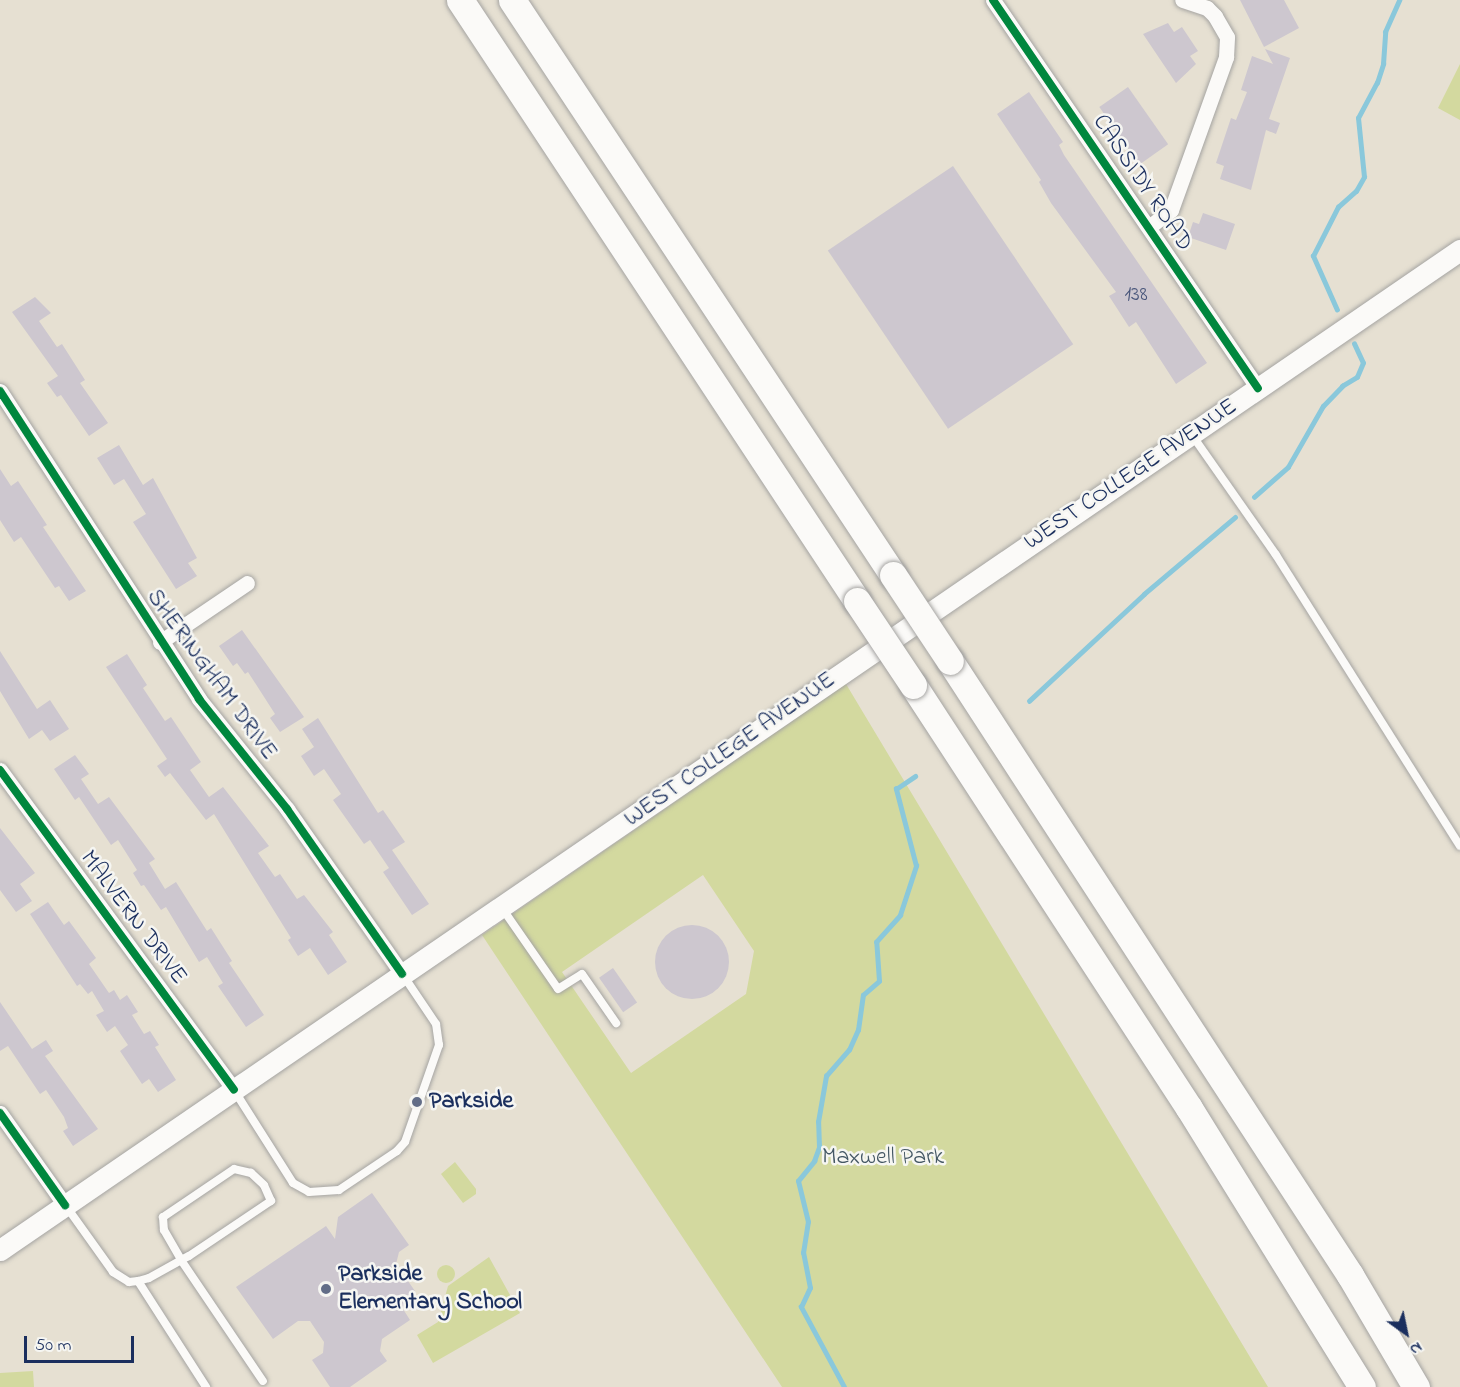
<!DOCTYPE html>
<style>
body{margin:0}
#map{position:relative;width:1460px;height:1387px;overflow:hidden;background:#e6e0d2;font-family:"Indie Flower",sans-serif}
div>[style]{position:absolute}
.green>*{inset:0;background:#d3d99f}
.round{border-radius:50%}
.stream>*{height:4.5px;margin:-2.25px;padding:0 2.25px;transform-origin:2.25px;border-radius:2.25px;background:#8ac8db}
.building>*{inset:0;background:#cdc7cf;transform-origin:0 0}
.roads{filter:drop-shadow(0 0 2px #a5a4a2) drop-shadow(0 0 2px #a5a4a2)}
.lane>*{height:8px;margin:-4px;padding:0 4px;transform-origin:4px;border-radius:4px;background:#fbfaf8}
.street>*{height:15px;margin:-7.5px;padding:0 7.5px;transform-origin:7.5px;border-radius:7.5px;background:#fbfaf8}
.secondary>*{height:21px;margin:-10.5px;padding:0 10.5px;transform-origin:10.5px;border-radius:10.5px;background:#fbfaf8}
.highway>*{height:27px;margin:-13.5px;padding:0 13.5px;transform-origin:13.5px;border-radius:13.5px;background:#fbfaf8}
.bridges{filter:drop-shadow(0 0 2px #a5a4a2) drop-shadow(0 0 2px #a5a4a2)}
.highway-bridge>*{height:27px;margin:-13.5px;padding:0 13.5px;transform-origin:13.5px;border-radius:13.5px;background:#fbfaf8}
.cycleway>*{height:8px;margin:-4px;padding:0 4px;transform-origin:4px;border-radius:4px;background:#00873e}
.dots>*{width:16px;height:16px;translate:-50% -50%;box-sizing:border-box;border:3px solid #f6f6f2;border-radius:50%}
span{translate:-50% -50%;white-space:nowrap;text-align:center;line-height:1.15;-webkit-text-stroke:5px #f6f6f2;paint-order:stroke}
.number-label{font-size:21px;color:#48557a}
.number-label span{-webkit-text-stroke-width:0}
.street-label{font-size:24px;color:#1b2f5e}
.poi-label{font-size:24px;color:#1b2f5e;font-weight:700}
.left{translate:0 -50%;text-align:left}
.park-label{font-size:24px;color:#455864}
.north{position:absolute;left:1376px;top:1303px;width:60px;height:60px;-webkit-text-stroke:4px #f6f6f2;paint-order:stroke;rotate:147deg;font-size:16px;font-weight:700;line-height:24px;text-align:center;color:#1b2f5e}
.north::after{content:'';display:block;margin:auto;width:21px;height:27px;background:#1b2f5e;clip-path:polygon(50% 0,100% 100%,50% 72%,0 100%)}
.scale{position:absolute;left:24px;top:1336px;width:110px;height:27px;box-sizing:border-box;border:3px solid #1b2f5e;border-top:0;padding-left:8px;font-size:18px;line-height:21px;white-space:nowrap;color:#1b2f5e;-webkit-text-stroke:4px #f6f6f2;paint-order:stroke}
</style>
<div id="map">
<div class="green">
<div style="clip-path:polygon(1460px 64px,1460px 120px,1438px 108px)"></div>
<div style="clip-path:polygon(evenodd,846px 684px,1268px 1387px,782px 1387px,482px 935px,846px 684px,703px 875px,754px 951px,746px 994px,631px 1073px,562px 972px,703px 875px)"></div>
<div style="clip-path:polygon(455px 1162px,476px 1189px,476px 1194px,463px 1203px,441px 1174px)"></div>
<div style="clip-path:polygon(489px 1257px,520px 1313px,433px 1363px,417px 1335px,438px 1322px,448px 1286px)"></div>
<div class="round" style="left:437px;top:1265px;width:18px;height:18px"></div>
<div style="clip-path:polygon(33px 1371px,34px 1387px,0 1387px,0 1373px)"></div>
</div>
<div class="stream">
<div style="left:1337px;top:310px;width:59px;rotate:-114deg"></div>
<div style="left:1313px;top:256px;width:55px;rotate:-63deg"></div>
<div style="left:1338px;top:207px;width:24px;rotate:-42deg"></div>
<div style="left:1356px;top:191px;width:16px;rotate:-60deg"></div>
<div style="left:1364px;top:177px;width:59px;rotate:-95.8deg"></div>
<div style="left:1358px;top:118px;width:40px;rotate:-62deg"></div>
<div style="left:1377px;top:83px;width:20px;rotate:-72deg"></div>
<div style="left:1383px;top:64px;width:32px;rotate:-86deg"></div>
<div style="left:1385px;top:32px;width:35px;rotate:-66deg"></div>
<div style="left:1254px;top:497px;width:45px;rotate:-41.4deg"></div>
<div style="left:1288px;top:467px;width:70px;rotate:-60.2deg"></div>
<div style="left:1323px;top:406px;width:28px;rotate:-46deg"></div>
<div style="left:1342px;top:386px;width:17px;rotate:-31deg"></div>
<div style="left:1357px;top:377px;width:15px;rotate:-67deg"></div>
<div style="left:1363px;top:363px;width:21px;rotate:-115deg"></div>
<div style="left:1029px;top:701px;width:157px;rotate:-42.9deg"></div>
<div style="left:1144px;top:594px;width:119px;rotate:-40.2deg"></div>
<div style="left:844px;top:1387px;width:91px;rotate:-118.3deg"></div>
<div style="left:801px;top:1307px;width:21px;rotate:-65deg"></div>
<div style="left:810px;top:1288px;width:36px;rotate:-101deg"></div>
<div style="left:803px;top:1253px;width:31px;rotate:-81deg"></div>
<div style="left:808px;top:1222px;width:42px;rotate:-103.7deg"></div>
<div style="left:798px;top:1181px;width:26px;rotate:-51deg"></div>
<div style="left:814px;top:1161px;width:15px;rotate:-70deg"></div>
<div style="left:819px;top:1147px;width:25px;rotate:-92deg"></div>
<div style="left:818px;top:1122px;width:47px;rotate:-80.1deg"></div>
<div style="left:826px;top:1076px;width:35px;rotate:-49deg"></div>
<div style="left:849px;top:1050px;width:22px;rotate:-66deg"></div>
<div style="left:858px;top:1030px;width:35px;rotate:-82deg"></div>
<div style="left:863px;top:995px;width:21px;rotate:-41deg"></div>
<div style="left:879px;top:981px;width:39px;rotate:-94deg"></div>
<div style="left:876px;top:942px;width:36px;rotate:-48deg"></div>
<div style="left:900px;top:915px;width:52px;rotate:-71.9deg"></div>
<div style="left:916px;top:866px;width:80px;rotate:-104.6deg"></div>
<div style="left:896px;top:789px;width:23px;rotate:-34deg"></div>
</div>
<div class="building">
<div style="clip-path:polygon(1240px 0,1284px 0,1299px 28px,1264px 47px)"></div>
<div style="clip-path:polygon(1168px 23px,1174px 32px,1182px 27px,1198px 51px,1190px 56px,1196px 64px,1176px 83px,1143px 34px)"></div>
<div style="clip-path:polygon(1265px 49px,1290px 58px,1269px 119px,1280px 123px,1276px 134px,1266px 130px,1251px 190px,1220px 179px,1224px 166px,1216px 163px,1231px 118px,1236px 120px,1247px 92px,1241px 90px,1252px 56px,1273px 64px)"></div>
<div style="left:1128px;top:87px;width:70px;height:35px;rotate:55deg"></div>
<div style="clip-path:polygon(1029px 92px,1063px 142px,1059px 145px,1064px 155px,1207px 363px,1176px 384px,1136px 322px,1129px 327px,1109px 296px,1116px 292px,1051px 203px,1039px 182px,1041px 180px,997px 114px)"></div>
<div style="left:953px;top:166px;width:215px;height:151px;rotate:56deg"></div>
<div style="clip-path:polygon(1203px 213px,1235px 224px,1226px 250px,1188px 237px,1193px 222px,1199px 224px)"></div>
<div style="clip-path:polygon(35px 297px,51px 313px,39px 321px,57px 347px,62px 344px,85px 380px,80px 383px,108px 423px,89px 436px,61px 395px,57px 397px,47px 383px,58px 376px,12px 312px)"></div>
<div style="clip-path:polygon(119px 445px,143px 485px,153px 478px,197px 558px,188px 563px,197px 576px,176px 589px,133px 522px,146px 514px,124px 479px,114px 485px,97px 458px)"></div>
<div style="clip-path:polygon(0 469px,11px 486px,18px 481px,47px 525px,43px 527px,86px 591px,69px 601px,59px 586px,55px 588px,21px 537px,14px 542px,0 520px)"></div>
<div style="clip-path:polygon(242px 630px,304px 717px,280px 732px,270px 718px,275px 714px,248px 672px,245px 674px,237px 663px,233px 666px,219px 646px)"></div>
<div style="clip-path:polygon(0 651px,37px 709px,50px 700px,69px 729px,50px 741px,42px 730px,29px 739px,0 691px)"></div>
<div style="clip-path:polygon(127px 654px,147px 685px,143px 688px,165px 721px,171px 717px,201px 762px,190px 770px,209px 797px,223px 787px,269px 846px,258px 853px,275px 877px,280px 874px,297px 899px,304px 895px,333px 932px,329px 935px,347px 962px,328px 975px,310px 948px,298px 956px,288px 940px,291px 938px,214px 814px,206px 820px,170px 773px,165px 777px,157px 766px,167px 759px,106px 667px)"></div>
<div style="clip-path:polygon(318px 718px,378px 813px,383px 810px,405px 842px,392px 850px,429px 904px,412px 915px,383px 872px,389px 868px,370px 840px,364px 844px,333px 800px,341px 794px,324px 769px,314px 776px,301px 756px,314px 747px,302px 729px)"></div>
<div style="clip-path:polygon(75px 755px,89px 774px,81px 779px,98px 804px,109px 797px,155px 859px,149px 863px,165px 889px,176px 882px,207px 931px,211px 928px,232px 961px,229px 963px,264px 1015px,246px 1027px,218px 986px,223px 983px,207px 957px,199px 962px,166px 907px,161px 910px,144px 885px,141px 886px,133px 873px,137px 870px,118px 840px,111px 845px,79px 797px,75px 800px,54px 769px)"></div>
<div style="clip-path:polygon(0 828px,35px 873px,20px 884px,32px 901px,16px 912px,0 890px)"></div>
<div style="clip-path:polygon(48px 902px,64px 925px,69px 921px,96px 958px,89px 964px,109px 993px,114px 990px,120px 1000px,127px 995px,138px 1012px,132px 1015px,144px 1034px,150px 1031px,159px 1045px,155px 1047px,176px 1080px,158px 1092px,149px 1079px,142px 1084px,120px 1051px,128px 1045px,115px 1026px,107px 1032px,96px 1015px,104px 1011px,92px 991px,88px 994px,80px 984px,77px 986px,30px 914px)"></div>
<div class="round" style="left:655px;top:925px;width:74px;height:74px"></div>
<div style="left:613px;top:968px;width:42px;height:17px;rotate:55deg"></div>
<div style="clip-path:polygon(0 1002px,32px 1049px,46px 1040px,53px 1051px,45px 1056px,98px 1129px,73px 1146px,63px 1131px,68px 1128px,64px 1117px,46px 1090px,40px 1094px,8px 1046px,0 1051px)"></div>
<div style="clip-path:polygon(372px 1193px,409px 1245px,399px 1252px,396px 1264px,415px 1291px,405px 1299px,403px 1309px,410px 1320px,382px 1339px,380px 1351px,387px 1361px,350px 1387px,330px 1387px,312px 1360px,323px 1353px,324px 1342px,310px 1321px,298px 1321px,273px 1339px,236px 1287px,326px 1226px,335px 1239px,338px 1217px)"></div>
</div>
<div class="roads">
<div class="lane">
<div style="left:1192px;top:435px;width:146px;rotate:55deg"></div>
<div style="left:1276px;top:555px;width:344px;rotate:57.7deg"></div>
<div style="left:502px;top:908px;width:98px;rotate:55.3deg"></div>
<div style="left:558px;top:989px;width:28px;rotate:-32deg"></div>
<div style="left:582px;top:974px;width:60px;rotate:55.2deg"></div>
<div style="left:234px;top:1090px;width:110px;rotate:57.6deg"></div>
<div style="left:293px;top:1183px;width:18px;rotate:29deg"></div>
<div style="left:309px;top:1192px;width:30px;rotate:-4deg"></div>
<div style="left:339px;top:1190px;width:70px;rotate:-33.9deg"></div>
<div style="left:397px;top:1151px;width:12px;rotate:-48deg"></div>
<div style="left:405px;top:1142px;width:103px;rotate:-70.7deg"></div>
<div style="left:439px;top:1045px;width:21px;rotate:-98deg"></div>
<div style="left:436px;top:1024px;width:59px;rotate:-124deg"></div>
<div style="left:66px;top:1206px;width:81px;rotate:54.5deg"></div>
<div style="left:113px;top:1272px;width:19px;rotate:32deg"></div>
<div style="left:129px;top:1282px;width:9px;rotate:-6deg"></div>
<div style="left:138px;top:1281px;width:11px;rotate:-15deg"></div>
<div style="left:149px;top:1278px;width:37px;rotate:-29deg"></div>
<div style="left:181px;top:1260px;width:9px;rotate:-27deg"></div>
<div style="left:189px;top:1256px;width:99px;rotate:-33.9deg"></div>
<div style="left:271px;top:1201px;width:17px;rotate:-114deg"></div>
<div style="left:264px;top:1185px;width:18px;rotate:-137deg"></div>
<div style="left:251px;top:1173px;width:17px;rotate:-167deg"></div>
<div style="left:234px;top:1169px;width:86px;rotate:145.9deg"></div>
<div style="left:163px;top:1217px;width:13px;rotate:86deg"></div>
<div style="left:164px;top:1230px;width:34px;rotate:60deg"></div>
<div style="left:181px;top:1260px;width:146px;rotate:55.9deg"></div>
<div style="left:138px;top:1281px;width:126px;rotate:57.3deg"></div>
</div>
<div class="street">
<div style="left:993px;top:0;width:470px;rotate:55.7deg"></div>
<div style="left:1149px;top:227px;width:28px;rotate:-38deg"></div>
<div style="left:1171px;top:210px;width:163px;rotate:-70.2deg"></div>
<div style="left:1226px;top:57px;width:20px;rotate:-87deg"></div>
<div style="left:1227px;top:37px;width:24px;rotate:-120deg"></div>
<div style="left:1215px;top:16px;width:11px;rotate:-135deg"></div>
<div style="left:1207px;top:8px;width:26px;rotate:-162deg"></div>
<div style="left:0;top:391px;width:367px;rotate:57.1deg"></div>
<div style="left:199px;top:699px;width:141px;rotate:51.3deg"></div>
<div style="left:287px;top:809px;width:201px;rotate:55.1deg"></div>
<div style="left:160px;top:642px;width:105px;rotate:-34.1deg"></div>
<div style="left:0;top:770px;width:396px;rotate:53.8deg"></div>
<div style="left:0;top:1113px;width:113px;rotate:54.8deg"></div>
</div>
<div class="secondary">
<div style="left:0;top:1250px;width:1770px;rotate:-34.41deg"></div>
</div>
<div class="highway">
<div style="left:460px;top:0;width:720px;rotate:56.55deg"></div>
<div style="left:512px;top:0;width:690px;rotate:56.47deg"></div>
<div style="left:950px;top:661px;width:733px;rotate:56.92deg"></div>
<div style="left:1350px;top:1275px;width:130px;rotate:59.5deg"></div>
<div style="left:913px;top:685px;width:505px;rotate:56.88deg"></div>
<div style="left:1189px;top:1108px;width:328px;rotate:58.2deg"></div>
</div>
</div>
<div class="bridges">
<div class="highway-bridge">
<div style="left:893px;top:575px;width:103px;rotate:56.5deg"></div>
<div style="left:857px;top:601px;width:101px;rotate:56.3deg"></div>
</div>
</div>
<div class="cycleway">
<div style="left:993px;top:0;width:470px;rotate:55.7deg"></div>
<div style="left:0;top:391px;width:367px;rotate:57.1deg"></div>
<div style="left:199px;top:699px;width:141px;rotate:51.3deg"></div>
<div style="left:287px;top:809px;width:201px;rotate:55.1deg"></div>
<div style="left:0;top:770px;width:396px;rotate:53.8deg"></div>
<div style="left:0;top:1113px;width:113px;rotate:54.8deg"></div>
</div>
<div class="dots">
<div style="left:417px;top:1102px;background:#626d87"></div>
<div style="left:326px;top:1289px;background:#626d87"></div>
</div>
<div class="number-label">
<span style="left:1136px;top:295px">138</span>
</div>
<div class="street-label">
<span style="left:1142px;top:183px;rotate:56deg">CASSIDY ROAD</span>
<span style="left:1131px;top:475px;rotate:-34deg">WEST COLLEGE AVENUE</span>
<span style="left:211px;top:675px;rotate:54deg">SHERINGHAM DRIVE</span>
<span style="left:730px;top:750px;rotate:-35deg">WEST COLLEGE AVENUE</span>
<span style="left:133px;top:918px;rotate:53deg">MALVERN DRIVE</span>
</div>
<div class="poi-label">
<span class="left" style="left:429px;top:1102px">Parkside</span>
<span class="left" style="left:338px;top:1289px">Parkside<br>Elementary School</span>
</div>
<div class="park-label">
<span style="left:883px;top:1158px">Maxwell Park</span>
</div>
<div class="north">N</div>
<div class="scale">50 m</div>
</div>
